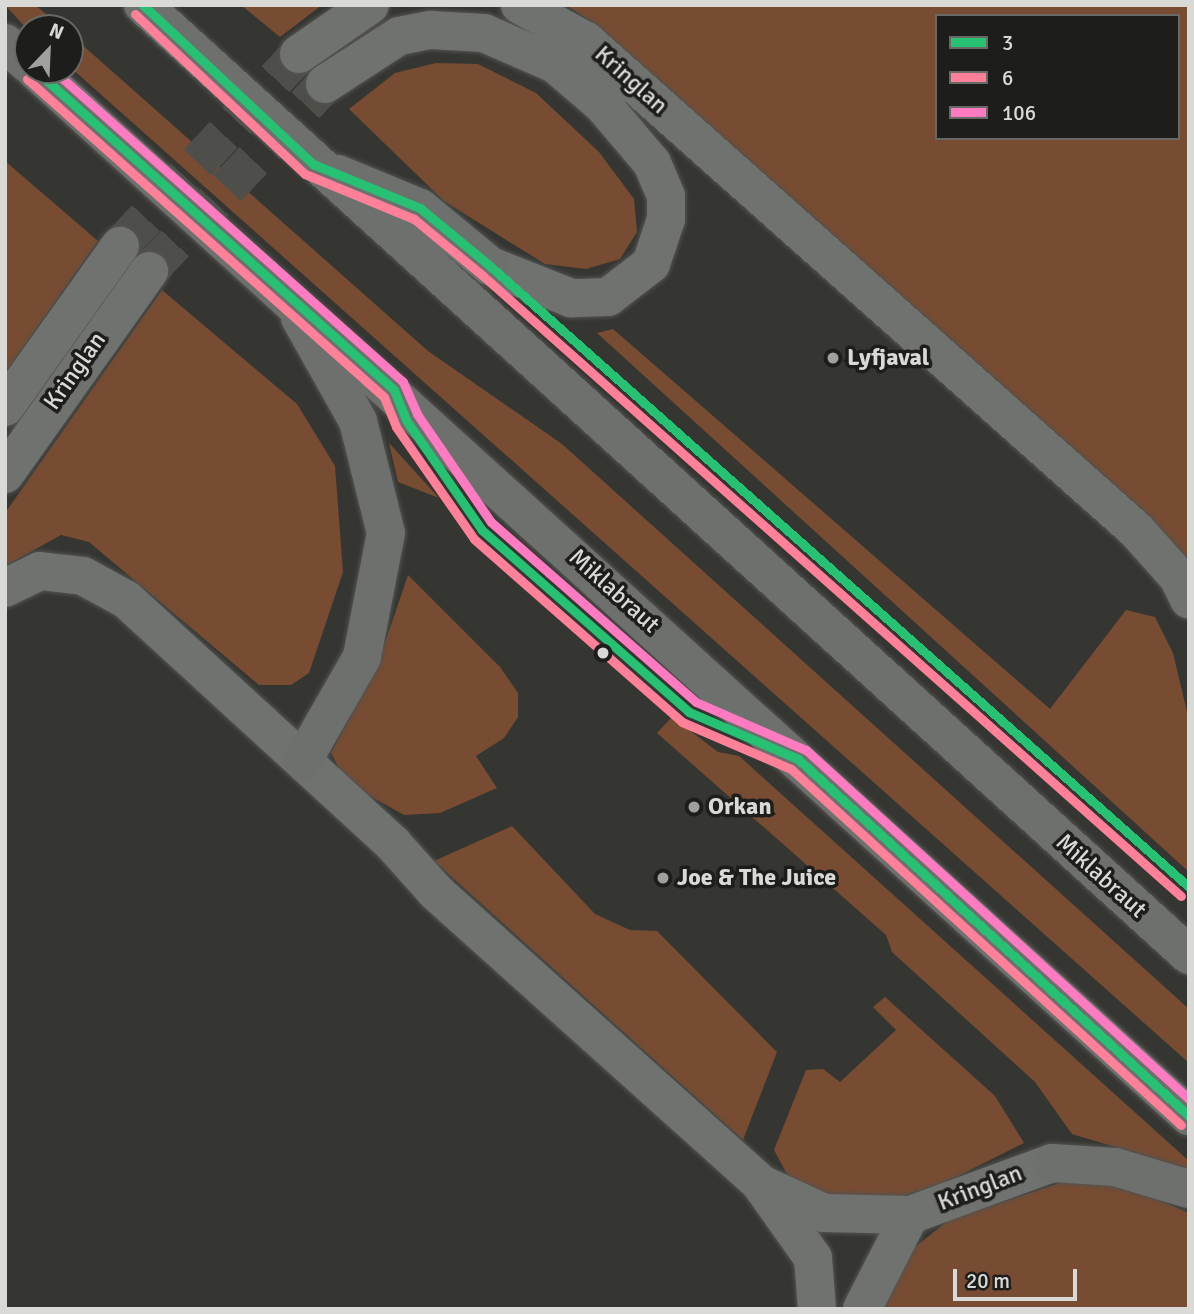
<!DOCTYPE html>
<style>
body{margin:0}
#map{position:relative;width:1194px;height:1314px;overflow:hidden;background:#353632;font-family:Signika,sans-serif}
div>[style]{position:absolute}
.green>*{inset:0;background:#784c32}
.minor-tunnel>*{height:38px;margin-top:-19px;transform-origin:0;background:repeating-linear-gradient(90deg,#4e4f4a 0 38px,transparent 0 57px)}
.roads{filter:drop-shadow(0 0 2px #535350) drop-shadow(0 0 2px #535350)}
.minor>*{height:38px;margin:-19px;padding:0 19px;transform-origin:19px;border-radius:19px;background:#707270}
.trunk>*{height:38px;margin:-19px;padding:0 19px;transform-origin:19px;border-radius:19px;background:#6e706e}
.bus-1>*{height:9px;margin:-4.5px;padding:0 4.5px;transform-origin:4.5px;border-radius:4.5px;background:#26c172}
.bus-2>*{height:9px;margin:-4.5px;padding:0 4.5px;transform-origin:4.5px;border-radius:4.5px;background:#ff8098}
.bus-3>*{height:9px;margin:-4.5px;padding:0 4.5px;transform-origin:4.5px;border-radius:4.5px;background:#fe7ac1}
.dots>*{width:19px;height:19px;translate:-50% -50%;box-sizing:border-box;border:4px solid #1d1e1b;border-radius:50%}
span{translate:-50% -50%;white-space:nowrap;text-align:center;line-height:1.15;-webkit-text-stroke:7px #1d1e1b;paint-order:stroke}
.street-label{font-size:24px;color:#d9dad5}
.poi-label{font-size:24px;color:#d9dad5;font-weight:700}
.left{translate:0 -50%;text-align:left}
.frame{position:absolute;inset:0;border:7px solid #d9dad5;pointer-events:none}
.legend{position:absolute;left:935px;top:14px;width:245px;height:126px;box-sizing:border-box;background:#1d1e1b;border:2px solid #686965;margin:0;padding:9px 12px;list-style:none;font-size:21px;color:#d9dad5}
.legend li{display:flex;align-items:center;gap:14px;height:35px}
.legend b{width:35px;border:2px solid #686965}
.north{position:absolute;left:14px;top:14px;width:70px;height:70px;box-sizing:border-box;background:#1d1e1b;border:2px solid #686965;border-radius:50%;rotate:23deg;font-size:19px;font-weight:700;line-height:28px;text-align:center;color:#d9dad5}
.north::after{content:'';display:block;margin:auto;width:24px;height:32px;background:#a0a19c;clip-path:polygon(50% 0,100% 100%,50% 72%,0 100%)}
.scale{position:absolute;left:953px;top:1269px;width:124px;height:32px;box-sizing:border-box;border:4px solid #d9dad5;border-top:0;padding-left:9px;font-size:21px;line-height:24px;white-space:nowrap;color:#d9dad5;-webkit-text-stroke:5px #1d1e1b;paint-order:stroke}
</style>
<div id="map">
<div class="green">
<div style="clip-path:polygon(5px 5px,35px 5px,63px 28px,28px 30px)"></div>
<div style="clip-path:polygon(241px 5px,322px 5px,280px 37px)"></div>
<div style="clip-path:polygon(evenodd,566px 5px,1189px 5px,1189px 571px,592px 22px,566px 5px,937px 16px,1178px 16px,1178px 138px,937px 138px,937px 16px)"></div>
<div style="clip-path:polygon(70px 34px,428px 351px,562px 444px,1189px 1009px,1189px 1063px,70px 67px)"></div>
<div style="clip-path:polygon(436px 63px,478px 64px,536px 93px,599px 152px,634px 199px,637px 232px,620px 259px,586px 269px,545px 264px,444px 201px,349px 109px,395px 73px)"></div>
<div style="clip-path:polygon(5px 161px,98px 241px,5px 373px)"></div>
<div style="clip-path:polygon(162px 290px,297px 404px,335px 466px,343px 572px,309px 673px,291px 685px,259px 685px,89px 542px,61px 535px,5px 566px,5px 513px)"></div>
<div style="clip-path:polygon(613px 329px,1050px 709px,1126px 610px,1155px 617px,1173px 653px,1189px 720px,1189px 872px,597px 333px)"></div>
<div style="clip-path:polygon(389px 443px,439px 498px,398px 482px)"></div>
<div style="clip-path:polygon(408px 575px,500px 667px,518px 693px,518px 717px,504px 738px,476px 756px,497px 788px,440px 813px,404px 815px,347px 783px,331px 753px,376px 669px)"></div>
<div style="clip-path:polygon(672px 717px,718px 752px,739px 756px,1189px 1161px,1189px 1169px,1072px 1134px,1035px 1082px,892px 952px,886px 935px,657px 733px)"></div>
<div style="clip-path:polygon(512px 826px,595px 914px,630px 930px,657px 931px,777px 1052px,743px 1140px,434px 861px)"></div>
<div style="clip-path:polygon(885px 997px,995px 1096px,1024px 1143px,944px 1183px,880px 1203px,827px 1194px,789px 1178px,774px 1150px,806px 1070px,823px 1069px,840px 1082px,896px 1030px,873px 1007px)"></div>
<div style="clip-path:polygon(1117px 1182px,1189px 1213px,1189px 1309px,880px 1309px,915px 1247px,949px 1220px,1060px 1183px)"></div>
</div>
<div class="minor-tunnel">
<div style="left:120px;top:246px;width:262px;rotate:-47deg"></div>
<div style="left:149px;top:271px;width:257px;rotate:-46.7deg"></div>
</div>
<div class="roads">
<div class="minor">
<div style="left:520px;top:5px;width:75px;rotate:28.6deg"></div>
<div style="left:586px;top:41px;width:736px;rotate:41.64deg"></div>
<div style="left:1136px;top:530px;width:63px;rotate:48.2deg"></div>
<div style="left:1178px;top:577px;width:25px;rotate:64deg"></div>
<div style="left:299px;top:54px;width:86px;rotate:-34.6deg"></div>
<div style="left:325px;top:84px;width:88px;rotate:-33deg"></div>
<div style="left:399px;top:36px;width:33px;rotate:-11deg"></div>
<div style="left:431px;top:30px;width:53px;rotate:3.2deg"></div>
<div style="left:484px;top:33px;width:77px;rotate:23.6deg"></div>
<div style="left:555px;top:64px;width:62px;rotate:40.4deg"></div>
<div style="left:602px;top:104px;width:77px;rotate:49.7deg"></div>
<div style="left:652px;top:163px;width:36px;rotate:67deg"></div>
<div style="left:666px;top:196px;width:23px;rotate:90deg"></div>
<div style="left:666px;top:219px;width:47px;rotate:108.4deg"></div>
<div style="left:651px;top:264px;width:54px;rotate:142.5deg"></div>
<div style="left:608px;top:297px;width:37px;rotate:178deg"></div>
<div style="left:571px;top:298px;width:87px;rotate:-158.4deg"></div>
<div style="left:5px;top:407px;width:198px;rotate:-54.5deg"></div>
<div style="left:5px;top:474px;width:249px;rotate:-54.6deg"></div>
<div style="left:5px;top:588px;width:39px;rotate:-26deg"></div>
<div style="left:40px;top:571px;width:43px;rotate:6.6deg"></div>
<div style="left:83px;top:576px;width:50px;rotate:28.6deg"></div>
<div style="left:127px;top:600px;width:361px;rotate:42.5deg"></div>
<div style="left:393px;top:844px;width:64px;rotate:48.1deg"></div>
<div style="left:436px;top:892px;width:437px;rotate:41.9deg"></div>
<div style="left:761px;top:1184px;width:69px;rotate:24.7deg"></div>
<div style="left:824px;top:1213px;width:86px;rotate:1.3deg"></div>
<div style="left:910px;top:1215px;width:151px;rotate:-20.1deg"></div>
<div style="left:762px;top:1186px;width:88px;rotate:54.7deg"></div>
<div style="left:813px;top:1258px;width:51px;rotate:85.5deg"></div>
<div style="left:862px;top:1309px;width:106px;rotate:-62.9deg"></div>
</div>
<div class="trunk">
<div style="left:143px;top:5px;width:1413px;rotate:42.25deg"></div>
<div style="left:5px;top:43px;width:31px;rotate:42deg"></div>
<div style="left:35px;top:70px;width:1558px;rotate:42.19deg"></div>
<div style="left:338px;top:174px;width:89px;rotate:22.5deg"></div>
<div style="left:420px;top:208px;width:91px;rotate:39.6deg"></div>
<div style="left:300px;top:318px;width:118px;rotate:60.6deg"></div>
<div style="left:358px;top:421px;width:115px;rotate:76deg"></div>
<div style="left:386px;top:533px;width:126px;rotate:101deg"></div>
<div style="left:362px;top:657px;width:119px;rotate:119.8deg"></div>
<div style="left:1052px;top:1163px;width:63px;rotate:3.6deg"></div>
<div style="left:1115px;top:1167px;width:77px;rotate:16.6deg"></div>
</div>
</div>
<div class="bus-1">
<div style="left:143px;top:5px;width:233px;rotate:43.1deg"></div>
<div style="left:313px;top:164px;width:116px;rotate:22.4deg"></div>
<div style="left:420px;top:208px;width:91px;rotate:39.6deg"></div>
<div style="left:490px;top:266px;width:935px;rotate:41.62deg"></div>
<div style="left:35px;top:70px;width:481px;rotate:41.7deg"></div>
<div style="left:394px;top:390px;width:32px;rotate:68deg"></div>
<div style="left:406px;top:420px;width:134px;rotate:55.4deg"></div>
<div style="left:482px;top:530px;width:276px;rotate:41.3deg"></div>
<div style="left:689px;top:712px;width:119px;rotate:23.3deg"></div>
<div style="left:798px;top:759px;width:529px;rotate:42.4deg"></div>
</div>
<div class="bus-2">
<div style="left:135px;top:14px;width:233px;rotate:43.3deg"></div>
<div style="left:305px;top:174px;width:118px;rotate:22.4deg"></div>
<div style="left:414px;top:219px;width:88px;rotate:39.5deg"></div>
<div style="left:482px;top:275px;width:935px;rotate:41.62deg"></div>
<div style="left:27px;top:79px;width:478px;rotate:41.7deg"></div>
<div style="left:384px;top:397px;width:32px;rotate:68deg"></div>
<div style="left:396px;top:427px;width:136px;rotate:55.1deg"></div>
<div style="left:474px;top:539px;width:277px;rotate:41.3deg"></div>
<div style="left:682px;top:722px;width:119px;rotate:23.3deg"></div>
<div style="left:791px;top:769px;width:528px;rotate:42.39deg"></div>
</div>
<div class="bus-3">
<div style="left:53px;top:70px;width:469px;rotate:41.7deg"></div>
<div style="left:403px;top:382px;width:35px;rotate:66deg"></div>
<div style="left:417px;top:414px;width:131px;rotate:55.6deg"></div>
<div style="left:491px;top:522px;width:273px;rotate:41.3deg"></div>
<div style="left:696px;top:702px;width:120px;rotate:23.6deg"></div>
<div style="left:806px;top:750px;width:518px;rotate:42.34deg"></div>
</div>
<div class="dots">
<div style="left:833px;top:358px;background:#a0a19c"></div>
<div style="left:603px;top:653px;background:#d9dad5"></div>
<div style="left:694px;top:807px;background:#a0a19c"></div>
<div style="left:663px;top:878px;background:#a0a19c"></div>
</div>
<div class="street-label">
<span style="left:631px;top:80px;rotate:42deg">Kringlan</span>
<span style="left:75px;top:371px;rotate:-55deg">Kringlan</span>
<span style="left:614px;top:591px;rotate:42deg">Miklabraut</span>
<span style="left:1101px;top:876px;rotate:42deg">Miklabraut</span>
<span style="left:980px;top:1188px;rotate:-21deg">Kringlan</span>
</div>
<div class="poi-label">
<span class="left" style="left:847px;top:358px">Lyfjaval</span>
<span class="left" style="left:708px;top:807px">Orkan</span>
<span class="left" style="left:677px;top:878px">Joe &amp; The Juice</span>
</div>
<div class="frame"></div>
<ul class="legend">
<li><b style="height:9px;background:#26c172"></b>3</li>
<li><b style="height:9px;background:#ff8098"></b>6</li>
<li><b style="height:9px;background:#fe7ac1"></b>106</li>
</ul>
<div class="north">N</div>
<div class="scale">20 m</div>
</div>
